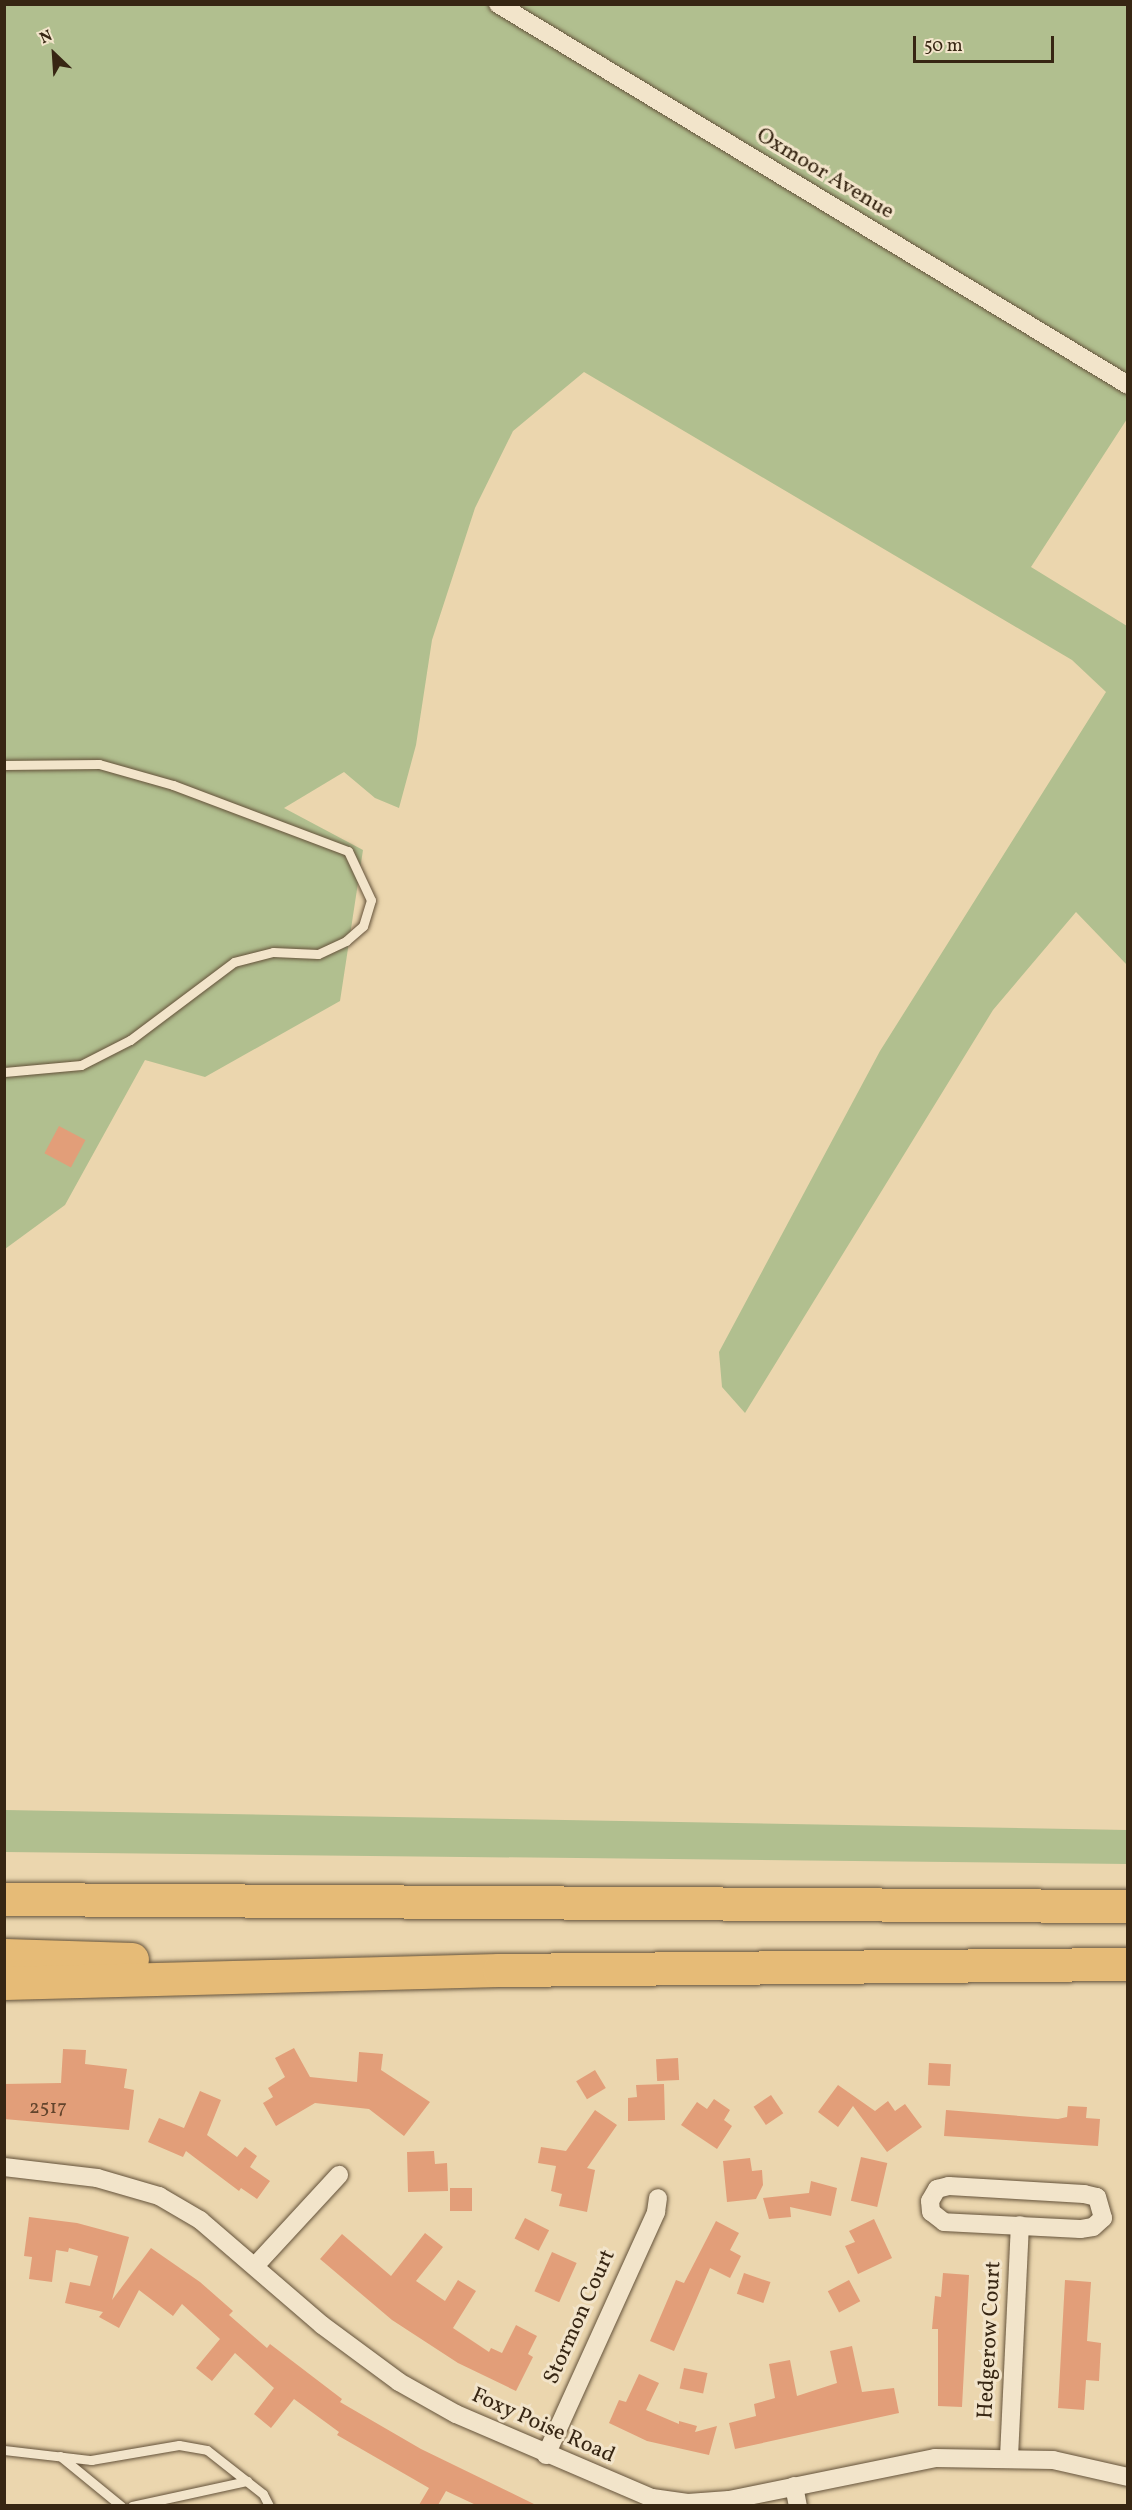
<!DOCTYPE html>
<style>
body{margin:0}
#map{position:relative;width:1132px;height:2510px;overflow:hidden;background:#ebd6ae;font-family:Vollkorn,serif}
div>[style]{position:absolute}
.green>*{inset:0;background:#b1bf8f}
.building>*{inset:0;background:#e29e79;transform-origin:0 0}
.roads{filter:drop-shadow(0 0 2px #64523a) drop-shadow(0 0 2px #64523a)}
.lane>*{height:9px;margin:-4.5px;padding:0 4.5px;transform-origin:4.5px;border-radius:4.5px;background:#f2e4ca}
.street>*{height:18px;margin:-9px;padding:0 9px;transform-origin:9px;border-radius:9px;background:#f2e4ca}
.highway>*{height:33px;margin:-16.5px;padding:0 16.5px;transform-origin:16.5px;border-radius:16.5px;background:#e6bb77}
span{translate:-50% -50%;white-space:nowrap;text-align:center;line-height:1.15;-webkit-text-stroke:6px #f2e4ca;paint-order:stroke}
.number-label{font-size:20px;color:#62442c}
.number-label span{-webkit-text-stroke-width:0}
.street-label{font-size:22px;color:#372613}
.frame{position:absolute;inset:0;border:6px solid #372613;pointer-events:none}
.north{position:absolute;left:24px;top:24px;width:60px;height:60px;-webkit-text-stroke:4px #f2e4ca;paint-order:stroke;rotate:335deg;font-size:16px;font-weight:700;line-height:24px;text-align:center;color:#372613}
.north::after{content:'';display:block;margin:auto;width:21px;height:27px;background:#372613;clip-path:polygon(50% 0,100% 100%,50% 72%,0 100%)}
.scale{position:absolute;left:913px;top:36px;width:141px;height:27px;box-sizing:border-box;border:3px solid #372613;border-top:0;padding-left:8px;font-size:18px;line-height:21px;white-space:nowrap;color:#372613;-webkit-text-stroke:4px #f2e4ca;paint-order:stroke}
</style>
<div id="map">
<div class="green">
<div style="clip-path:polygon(5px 5px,1127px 5px,1127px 419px,1031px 567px,1127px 626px,1127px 965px,1076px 912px,993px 1010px,745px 1413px,722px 1387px,719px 1352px,880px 1051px,1106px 692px,1072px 660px,584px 372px,513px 431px,475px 508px,432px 640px,416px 745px,399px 808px,375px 798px,344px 772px,284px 808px,363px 850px,340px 1001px,205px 1077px,145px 1060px,65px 1205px,5px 1249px)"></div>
<div style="clip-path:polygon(5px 1810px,1127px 1830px,1128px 1864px,5px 1852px)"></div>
</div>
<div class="building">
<div style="left:59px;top:1126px;width:30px;height:31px;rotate:28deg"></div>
<div style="clip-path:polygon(294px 2048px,310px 2077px,357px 2082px,359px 2052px,383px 2054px,381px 2070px,430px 2102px,404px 2136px,369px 2109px,315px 2103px,276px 2126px,263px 2103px,273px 2097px,268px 2088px,285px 2077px,275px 2058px)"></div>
<div style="clip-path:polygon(63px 2049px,86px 2050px,85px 2064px,127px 2069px,124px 2088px,134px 2090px,129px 2130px,4px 2119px,4px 2084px,61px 2083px)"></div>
<div style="left:678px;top:2058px;width:22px;height:22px;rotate:87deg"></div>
<div style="left:929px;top:2063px;width:22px;height:22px;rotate:3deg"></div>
<div style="left:595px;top:2070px;width:21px;height:22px;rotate:59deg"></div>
<div style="clip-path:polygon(664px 2084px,665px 2120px,628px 2121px,628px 2098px,637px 2097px,636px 2085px)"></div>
<div style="clip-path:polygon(838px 2085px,875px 2111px,888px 2101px,895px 2111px,905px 2104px,922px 2127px,887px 2152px,853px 2106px,838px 2127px,818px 2112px)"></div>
<div style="clip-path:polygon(200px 2091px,221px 2100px,207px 2135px,237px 2157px,245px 2147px,257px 2156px,250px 2167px,270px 2181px,257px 2199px,241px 2188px,239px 2191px,186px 2151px,183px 2157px,148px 2142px,159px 2118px,184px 2128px)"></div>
<div style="left:771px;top:2095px;width:22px;height:21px;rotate:56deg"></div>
<div style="clip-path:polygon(714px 2099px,730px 2110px,724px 2120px,732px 2126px,717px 2149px,681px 2125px,697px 2102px,707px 2109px)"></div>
<div style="clip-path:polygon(1068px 2106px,1087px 2107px,1086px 2118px,1100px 2119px,1098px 2146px,944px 2136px,946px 2110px,1058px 2119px,1067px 2117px)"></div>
<div style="clip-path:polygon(595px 2110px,617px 2125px,587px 2168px,595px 2170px,587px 2212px,559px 2206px,562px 2194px,551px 2191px,556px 2166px,538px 2163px,541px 2147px,566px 2151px)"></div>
<div style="clip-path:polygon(434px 2151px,435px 2164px,447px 2163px,448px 2191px,408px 2192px,407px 2152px)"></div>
<div style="left:861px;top:2157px;width:27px;height:45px;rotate:13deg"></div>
<div style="clip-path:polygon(750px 2158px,752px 2171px,762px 2170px,763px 2185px,756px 2199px,727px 2202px,723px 2161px)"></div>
<div style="clip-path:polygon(811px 2181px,837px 2188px,831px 2216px,790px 2207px,791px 2217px,769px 2219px,763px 2198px,809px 2193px)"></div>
<div style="left:450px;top:2188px;width:22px;height:23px"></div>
<div style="clip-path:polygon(29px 2217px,77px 2223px,129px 2237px,112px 2300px,151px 2248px,200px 2282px,233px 2311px,229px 2315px,267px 2348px,270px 2344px,342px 2399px,340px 2402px,421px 2449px,536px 2505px,476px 2505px,446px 2491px,438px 2505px,419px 2505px,429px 2488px,337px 2435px,339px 2432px,294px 2399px,271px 2428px,254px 2414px,274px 2388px,235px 2353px,212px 2381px,196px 2368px,220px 2339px,182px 2304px,173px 2316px,139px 2290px,119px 2328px,99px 2317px,103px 2312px,65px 2303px,70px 2282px,90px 2286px,98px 2256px,69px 2248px,68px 2252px,56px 2250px,52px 2282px,29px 2279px,32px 2257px,24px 2256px)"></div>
<div style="left:525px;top:2218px;width:27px;height:23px;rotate:27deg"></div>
<div style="clip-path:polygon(874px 2219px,892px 2258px,858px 2274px,845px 2246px,855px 2242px,849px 2231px)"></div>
<div style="clip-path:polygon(716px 2221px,739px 2233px,730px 2250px,741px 2256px,730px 2278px,710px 2268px,674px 2351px,650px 2341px,676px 2280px,684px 2283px)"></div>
<div style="clip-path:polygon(425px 2233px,443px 2247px,416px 2281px,445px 2301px,458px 2280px,476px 2291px,453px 2328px,489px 2352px,491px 2348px,502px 2353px,516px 2325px,537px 2336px,528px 2354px,533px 2357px,516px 2391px,458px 2363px,392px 2320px,320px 2259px,342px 2234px,391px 2276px)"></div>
<div style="left:552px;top:2252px;width:27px;height:43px;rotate:24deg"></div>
<div style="left:744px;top:2273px;width:28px;height:22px;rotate:19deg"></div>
<div style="clip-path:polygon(943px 2273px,969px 2275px,962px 2407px,938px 2406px,938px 2329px,932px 2329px,935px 2296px,941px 2297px)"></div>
<div style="left:849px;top:2280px;width:24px;height:24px;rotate:62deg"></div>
<div style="clip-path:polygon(1065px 2280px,1091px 2282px,1087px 2341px,1101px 2343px,1099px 2381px,1086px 2380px,1084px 2410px,1058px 2408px)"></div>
<div style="clip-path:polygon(852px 2346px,862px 2392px,894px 2388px,899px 2413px,735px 2449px,729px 2423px,756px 2416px,754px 2404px,775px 2398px,769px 2364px,790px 2360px,797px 2396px,837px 2383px,830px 2351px)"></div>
<div style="left:684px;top:2368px;width:24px;height:21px;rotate:12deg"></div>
<div style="clip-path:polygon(639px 2374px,659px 2383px,646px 2410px,679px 2424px,679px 2421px,697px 2426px,695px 2432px,717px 2426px,709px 2455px,647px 2441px,609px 2423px,619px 2400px,626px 2402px)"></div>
</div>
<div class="roads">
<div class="lane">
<div style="left:4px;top:765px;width:95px;rotate:-0.6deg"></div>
<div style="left:99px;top:764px;width:77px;rotate:15.8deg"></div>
<div style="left:173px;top:785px;width:187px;rotate:20.7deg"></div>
<div style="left:348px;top:851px;width:54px;rotate:64.9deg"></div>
<div style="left:371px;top:900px;width:27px;rotate:107deg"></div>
<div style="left:363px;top:926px;width:23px;rotate:139deg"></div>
<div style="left:346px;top:941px;width:31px;rotate:155deg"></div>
<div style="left:318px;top:954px;width:45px;rotate:-177.5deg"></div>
<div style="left:273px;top:952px;width:40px;rotate:165.6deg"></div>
<div style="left:234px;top:962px;width:130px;rotate:143.1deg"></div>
<div style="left:130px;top:1040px;width:55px;rotate:153deg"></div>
<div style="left:81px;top:1065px;width:77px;rotate:174.8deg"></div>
<div style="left:4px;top:2450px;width:88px;rotate:6.6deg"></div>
<div style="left:91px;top:2460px;width:89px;rotate:-9.7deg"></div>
<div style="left:179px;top:2445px;width:28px;rotate:10deg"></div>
<div style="left:207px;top:2450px;width:71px;rotate:38.2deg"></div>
<div style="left:263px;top:2494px;width:13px;rotate:63deg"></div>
<div style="left:60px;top:2456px;width:79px;rotate:39.3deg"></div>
<div style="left:132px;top:2506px;width:118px;rotate:-12.3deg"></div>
</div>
<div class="street">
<div style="left:498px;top:4px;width:736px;rotate:31.16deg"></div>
<div style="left:4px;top:2167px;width:94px;rotate:6.7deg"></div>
<div style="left:97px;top:2178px;width:65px;rotate:16.2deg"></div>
<div style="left:159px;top:2196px;width:48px;rotate:30.3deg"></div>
<div style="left:200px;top:2220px;width:161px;rotate:40.7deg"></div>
<div style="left:322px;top:2325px;width:96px;rotate:36.5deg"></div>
<div style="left:399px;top:2382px;width:65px;rotate:29.3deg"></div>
<div style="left:456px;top:2414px;width:213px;rotate:23.2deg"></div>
<div style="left:652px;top:2498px;width:36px;rotate:8deg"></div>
<div style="left:688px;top:2503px;width:41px;rotate:-4.2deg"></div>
<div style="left:729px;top:2500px;width:210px;rotate:-11.5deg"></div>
<div style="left:935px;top:2458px;width:118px;rotate:1deg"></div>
<div style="left:1053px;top:2460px;width:77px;rotate:12.8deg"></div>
<div style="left:949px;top:2186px;width:135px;rotate:3.4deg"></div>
<div style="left:1084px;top:2194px;width:13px;rotate:13deg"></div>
<div style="left:1097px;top:2197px;width:22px;rotate:74deg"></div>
<div style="left:1103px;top:2218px;width:13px;rotate:138deg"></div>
<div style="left:1093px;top:2227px;width:13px;rotate:171deg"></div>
<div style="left:1080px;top:2229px;width:136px;rotate:-177.1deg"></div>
<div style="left:944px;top:2222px;width:16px;rotate:-142deg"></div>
<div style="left:931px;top:2212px;width:11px;rotate:-95deg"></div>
<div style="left:930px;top:2201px;width:14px;rotate:-60deg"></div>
<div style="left:937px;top:2189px;width:12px;rotate:-14deg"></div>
<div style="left:255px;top:2266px;width:124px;rotate:-47.3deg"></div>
<div style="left:546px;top:2455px;width:267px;rotate:-65.6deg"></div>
<div style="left:656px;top:2212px;width:14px;rotate:-82deg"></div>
<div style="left:1009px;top:2457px;width:232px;rotate:-87.3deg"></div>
<div style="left:794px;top:2486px;width:20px;rotate:79deg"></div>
</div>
<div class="highway">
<div style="left:4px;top:1899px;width:1124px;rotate:0.36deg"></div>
<div style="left:4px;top:1955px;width:128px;rotate:1.8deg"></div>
<div style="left:4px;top:1983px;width:495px;rotate:-1.5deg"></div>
<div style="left:499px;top:1970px;width:629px;rotate:-0.55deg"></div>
</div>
</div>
<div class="number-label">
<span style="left:48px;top:2108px">2517</span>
</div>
<div class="street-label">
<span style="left:825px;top:174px;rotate:31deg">Oxmoor Avenue</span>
<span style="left:580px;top:2317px;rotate:-66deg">Stormon Court</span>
<span style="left:990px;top:2340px;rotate:-87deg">Hedgerow Court</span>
<span style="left:543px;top:2426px;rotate:24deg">Foxy Poise Road</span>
</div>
<div class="frame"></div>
<div class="north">N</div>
<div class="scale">50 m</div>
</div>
